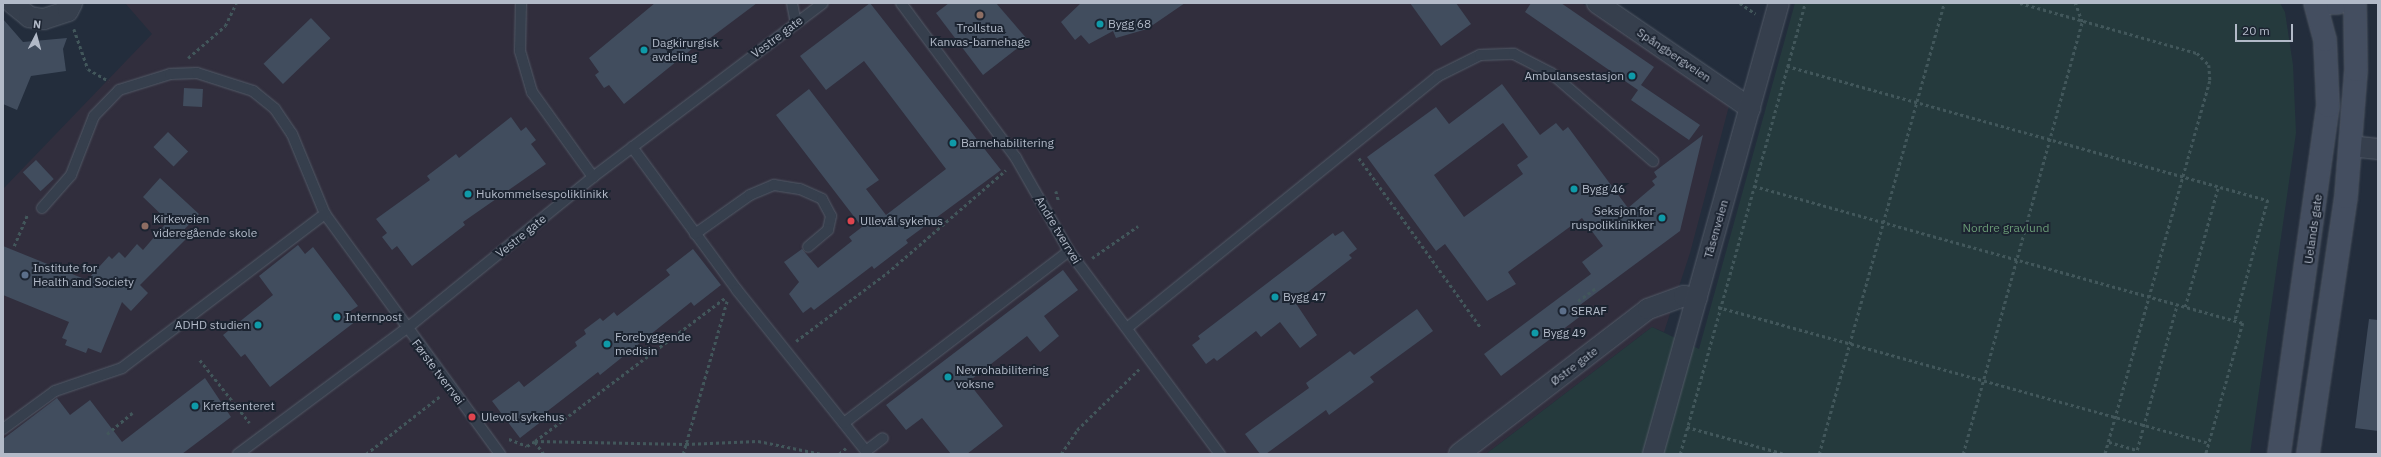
<!DOCTYPE html>
<meta charset="utf-8">
<style>
body{margin:0}
#map{position:relative;width:2381px;height:457px;overflow:hidden;background:#232d3c;font-family:"IBM Plex Sans",sans-serif}
div>[style]{position:absolute}
.medical>*{inset:0;background:#312e3d}
.green>*{inset:0;background:#253a3d}
.building>*{inset:0;background:#414d5e;transform-origin:0 0}
.path>*{height:2.5px;margin-top:-1.25px;transform-origin:0;background:repeating-linear-gradient(90deg,#42575b 0 3px,transparent 0 6px)}
.roads{filter:drop-shadow(0 0 1px #525a67) drop-shadow(0 0 1px #525a67)}
.lane>*{height:10px;margin:-5px;padding:0 5px;transform-origin:5px;border-radius:5px;background:#363f4d}
.street>*{height:20px;margin:-10px;padding:0 10px;transform-origin:10px;border-radius:10px;background:#363f4d}
.secondary>*{height:22px;margin:-11px;padding:0 11px;transform-origin:11px;border-radius:11px;background:#444e60}
.dots>*{width:11px;height:11px;translate:-50% -50%;box-sizing:border-box;border:2px solid #1c2431;border-radius:50%}
span{translate:-50% -50%;white-space:nowrap;text-align:center;line-height:1.15;-webkit-text-stroke:4px #1c2431;paint-order:stroke}
.poi-label{font-size:12px;color:#b2bac8}
.left{translate:0 -50%;text-align:left}
.right{translate:-100% -50%;text-align:right}
.street-label{font-size:12px;color:#b2bac8}
.park-label{font-size:12px;color:#699975}
.frame{position:absolute;inset:0;border:4px solid #b2bac8;pointer-events:none}
.north{position:absolute;left:16px;top:16px;width:40px;height:40px;-webkit-text-stroke:3px #1c2431;paint-order:stroke;rotate:6deg;font-size:11px;font-weight:700;line-height:16px;text-align:center;color:#b2bac8}
.north::after{content:'';display:block;margin:auto;width:14px;height:18px;background:#b2bac8;clip-path:polygon(50% 0,100% 100%,50% 72%,0 100%)}
.scale{position:absolute;left:2235px;top:24px;width:58px;height:18px;box-sizing:border-box;border:2px solid #b2bac8;border-top:0;padding-left:5px;font-size:12px;line-height:14px;white-space:nowrap;color:#b2bac8;-webkit-text-stroke:3px #1c2431;paint-order:stroke}
</style>
<div id="map">
<div class="medical">
<div style="clip-path:polygon(125px 3px,1582px 3px,1729px 106px,1690px 253px,1664px 332px,1652px 327px,1486px 454px,3px 454px,3px 189px,152px 34px)"></div>
</div>
<div class="green">
<div style="clip-path:polygon(1795px 3px,2280px 3px,2285px 12px,2293px 65px,2296px 133px,2250px 454px,1486px 454px,1652px 327px,1699px 349px)"></div>
</div>
<div class="building">
<div style="clip-path:polygon(655px 3px,757px 3px,705px 42px,703px 40px,624px 104px,609px 85px,604px 88px,595px 75px,599px 72px,589px 58px)"></div>
<div style="clip-path:polygon(870px 3px,1001px 170px,906px 240px,908px 243px,874px 269px,872px 266px,814px 310px,811px 307px,803px 313px,789px 294px,799px 282px,784px 262px,802px 249px,818px 268px,852px 241px,849px 237px,862px 227px,776px 115px,809px 89px,879px 180px,866px 189px,886px 215px,946px 169px,864px 61px,826px 90px,800px 56px)"></div>
<div style="clip-path:polygon(949px 3px,996px 3px,1028px 40px,983px 75px,936px 13px)"></div>
<div style="clip-path:polygon(1081px 3px,1185px 3px,1147px 29px,1116px 38px,1113px 31px,1089px 44px,1081px 35px,1075px 40px,1061px 22px)"></div>
<div style="clip-path:polygon(1410px 3px,1456px 3px,1471px 24px,1441px 46px)"></div>
<div style="clip-path:polygon(1531px 3px,1561px 3px,1654px 67px,1641px 85px,1700px 125px,1689px 140px,1631px 100px,1638px 90px,1525px 12px)"></div>
<div style="left:311px;top:18px;width:28px;height:66px;rotate:46deg"></div>
<div style="clip-path:polygon(3px 19px,23px 42px,67px 38px,63px 49px,66px 71px,31px 76px,17px 110px,3px 104px)"></div>
<div style="clip-path:polygon(evenodd,1502px 84px,1540px 135px,1556px 123px,1563px 131px,1568px 127px,1628px 208px,1655px 185px,1652px 181px,1657px 177px,1654px 172px,1703px 135px,1680px 231px,1580px 305px,1586px 312px,1501px 376px,1484px 354px,1591px 274px,1582px 262px,1603px 246px,1582px 218px,1508px 272px,1516px 284px,1487px 301px,1445px 244px,1436px 251px,1367px 157px,1436px 107px,1449px 124px,1502px 84px,1503px 123px,1528px 157px,1517px 165px,1523px 174px,1464px 217px,1434px 175px,1503px 123px)"></div>
<div style="left:184px;top:88px;width:19px;height:18px;rotate:3deg"></div>
<div style="clip-path:polygon(511px 117px,521px 131px,526px 127px,536px 140px,531px 144px,546px 164px,463px 222px,465px 225px,412px 266px,397px 246px,392px 250px,382px 237px,387px 233px,376px 219px,430px 180px,427px 176px,456px 154px,459px 158px)"></div>
<div style="left:168px;top:132px;width:28px;height:21px;rotate:44deg"></div>
<div style="left:36px;top:160px;width:26px;height:18px;rotate:47deg"></div>
<div style="clip-path:polygon(160px 178px,199px 214px,181px 233px,187px 238px,140px 285px,148px 293px,131px 311px,122px 302px,101px 353px,88px 348px,86px 353px,65px 345px,67px 340px,62px 338px,69px 322px,3px 295px,3px 246px,87px 280px,109px 256px,112px 259px,119px 252px,125px 258px,137px 244px,143px 250px,168px 221px,143px 197px)"></div>
<div style="clip-path:polygon(1343px 231px,1357px 249px,1349px 255px,1352px 258px,1295px 302px,1317px 335px,1300px 348px,1280px 322px,1261px 337px,1256px 331px,1217px 361px,1214px 358px,1206px 364px,1192px 345px,1200px 339px,1198px 336px,1333px 233px,1335px 236px)"></div>
<div style="clip-path:polygon(298px 245px,305px 254px,313px 247px,358px 306px,349px 312px,356px 321px,270px 387px,245px 354px,241px 357px,223px 335px,273px 295px,259px 276px)"></div>
<div style="clip-path:polygon(693px 249px,721px 285px,694px 306px,691px 302px,600px 375px,598px 372px,545px 413px,547px 417px,520px 438px,492px 401px,519px 381px,524px 387px,577px 346px,575px 342px,586px 334px,584px 330px,600px 318px,603px 321px,614px 312px,617px 316px,670px 275px,666px 270px)"></div>
<div style="clip-path:polygon(1063px 270px,1078px 290px,1044px 316px,1059px 336px,1040px 352px,1027px 336px,968px 382px,1003px 426px,967px 454px,951px 454px,922px 418px,906px 430px,886px 405px)"></div>
<div style="clip-path:polygon(1417px 309px,1433px 331px,1370px 377px,1374px 382px,1329px 415px,1326px 410px,1266px 454px,1260px 454px,1245px 434px,1309px 388px,1306px 383px,1350px 351px,1354px 355px)"></div>
<div style="clip-path:polygon(2369px 319px,2378px 320px,2378px 431px,2355px 428px)"></div>
<div style="clip-path:polygon(205px 378px,231px 417px,182px 454px,3px 454px,3px 439px,57px 398px,70px 415px,90px 400px,122px 442px)"></div>
</div>
<div class="path">
<div style="left:1740px;top:3px;width:19px;rotate:35deg"></div>
<div style="left:2020px;top:3px;width:184px;rotate:15.8deg"></div>
<div style="left:2197px;top:53px;width:17px;rotate:45deg"></div>
<div style="left:2209px;top:65px;width:16px;rotate:86deg"></div>
<div style="left:2210px;top:81px;width:387px;rotate:105.7deg"></div>
<div style="left:74px;top:29px;width:42px;rotate:70.7deg"></div>
<div style="left:88px;top:69px;width:24px;rotate:30deg"></div>
<div style="left:188px;top:58px;width:49px;rotate:-40.9deg"></div>
<div style="left:225px;top:26px;width:25px;rotate:-64deg"></div>
<div style="left:1787px;top:66px;width:499px;rotate:15.6deg"></div>
<div style="left:2268px;top:200px;width:125px;rotate:105.3deg"></div>
<div style="left:1359px;top:158px;width:209px;rotate:54.3deg"></div>
<div style="left:1754px;top:186px;width:508px;rotate:15.65deg"></div>
<div style="left:2243px;top:323px;width:136px;rotate:105.8deg"></div>
<div style="left:1056px;top:191px;width:11px;rotate:75deg"></div>
<div style="left:14px;top:246px;width:34px;rotate:-67deg"></div>
<div style="left:1092px;top:258px;width:56px;rotate:-34.8deg"></div>
<div style="left:1578px;top:301px;width:24px;rotate:-36deg"></div>
<div style="left:1718px;top:307px;width:509px;rotate:15.48deg"></div>
<div style="left:2185px;top:307px;width:124px;rotate:-74.6deg"></div>
<div style="left:796px;top:341px;width:114px;rotate:-36.8deg"></div>
<div style="left:887px;top:273px;width:157px;rotate:-40.9deg"></div>
<div style="left:200px;top:360px;width:80px;rotate:51.6deg"></div>
<div style="left:1687px;top:427px;width:102px;rotate:15.4deg"></div>
<div style="left:107px;top:434px;width:33px;rotate:-40deg"></div>
<div style="left:509px;top:439px;width:19px;rotate:21deg"></div>
<div style="left:527px;top:446px;width:9px;rotate:-32deg"></div>
<div style="left:535px;top:441px;width:238px;rotate:-37deg"></div>
<div style="left:535px;top:441px;width:151px;rotate:1.1deg"></div>
<div style="left:686px;top:444px;width:72px;rotate:-2.4deg"></div>
<div style="left:758px;top:441px;width:65px;rotate:11.5deg"></div>
<div style="left:535px;top:442px;width:15px;rotate:53deg"></div>
<div style="left:2109px;top:442px;width:29px;rotate:16deg"></div>
<div style="left:2137px;top:450px;width:150px;rotate:-74.6deg"></div>
<div style="left:366px;top:454px;width:93px;rotate:-38deg"></div>
<div style="left:683px;top:454px;width:159px;rotate:-74deg"></div>
<div style="left:839px;top:454px;width:9px;rotate:-41deg"></div>
<div style="left:1061px;top:454px;width:29px;rotate:-56deg"></div>
<div style="left:1077px;top:430px;width:87px;rotate:-44.5deg"></div>
<div style="left:1680px;top:454px;width:468px;rotate:-74.5deg"></div>
<div style="left:1819px;top:454px;width:468px;rotate:-74.5deg"></div>
<div style="left:1963px;top:454px;width:448px;rotate:-74.6deg"></div>
<div style="left:2082px;top:22px;width:20px;rotate:-110deg"></div>
</div>
<div class="roads">
<div class="lane">
<div style="left:521px;top:3px;width:48px;rotate:91.2deg"></div>
<div style="left:520px;top:51px;width:43px;rotate:73.7deg"></div>
<div style="left:532px;top:92px;width:105px;rotate:54.3deg"></div>
<div style="left:792px;top:3px;width:20px;rotate:79deg"></div>
<div style="left:901px;top:3px;width:193px;rotate:53.4deg"></div>
<div style="left:1016px;top:158px;width:107px;rotate:60.3deg"></div>
<div style="left:1069px;top:251px;width:253px;rotate:53.4deg"></div>
<div style="left:632px;top:147px;width:177px;rotate:53.7deg"></div>
<div style="left:737px;top:290px;width:206px;rotate:51.3deg"></div>
<div style="left:866px;top:451px;width:21px;rotate:-37deg"></div>
<div style="left:42px;top:208px;width:44px;rotate:-48.7deg"></div>
<div style="left:71px;top:175px;width:63px;rotate:-68.7deg"></div>
<div style="left:94px;top:116px;width:36px;rotate:-46deg"></div>
<div style="left:119px;top:90px;width:53px;rotate:-17.4deg"></div>
<div style="left:170px;top:74px;width:27px;rotate:-2deg"></div>
<div style="left:197px;top:73px;width:59px;rotate:17.8deg"></div>
<div style="left:253px;top:91px;width:28px;rotate:39deg"></div>
<div style="left:275px;top:109px;width:30px;rotate:56deg"></div>
<div style="left:292px;top:134px;width:87px;rotate:67.6deg"></div>
<div style="left:325px;top:214px;width:297px;rotate:53.9deg"></div>
<div style="left:695px;top:234px;width:67px;rotate:-35.3deg"></div>
<div style="left:750px;top:195px;width:26px;rotate:-23deg"></div>
<div style="left:774px;top:185px;width:26px;rotate:9deg"></div>
<div style="left:800px;top:189px;width:24px;rotate:24deg"></div>
<div style="left:822px;top:199px;width:19px;rotate:62deg"></div>
<div style="left:831px;top:216px;width:14px;rotate:102deg"></div>
<div style="left:828px;top:230px;width:26px;rotate:140deg"></div>
<div style="left:1127px;top:328px;width:400px;rotate:-39deg"></div>
<div style="left:1438px;top:76px;width:47px;rotate:-26.6deg"></div>
<div style="left:1480px;top:55px;width:34px;rotate:-2deg"></div>
<div style="left:1514px;top:54px;width:42px;rotate:27.2deg"></div>
<div style="left:1551px;top:73px;width:135px;rotate:40.8deg"></div>
<div style="left:844px;top:423px;width:283px;rotate:-37.4deg"></div>
<div style="left:3px;top:429px;width:64px;rotate:-36.2deg"></div>
<div style="left:55px;top:391px;width:71px;rotate:-18.9deg"></div>
<div style="left:122px;top:368px;width:255px;rotate:-37.2deg"></div>
<div style="left:238px;top:454px;width:209px;rotate:-36.7deg"></div>
<div style="left:406px;top:329px;width:241px;rotate:-39.1deg"></div>
<div style="left:593px;top:177px;width:288px;rotate:-37.1deg"></div>
</div>
<div class="street">
<div style="left:12px;top:3px;width:22px;rotate:39deg"></div>
<div style="left:29px;top:17px;width:15px;rotate:8deg"></div>
<div style="left:44px;top:19px;width:25px;rotate:-18deg"></div>
<div style="left:68px;top:11px;width:9px;rotate:-63deg"></div>
<div style="left:1597px;top:3px;width:186px;rotate:34.5deg"></div>
<div style="left:2350px;top:146px;width:28px;rotate:6deg"></div>
<div style="left:1459px;top:454px;width:238px;rotate:-37.5deg"></div>
<div style="left:1648px;top:309px;width:38px;rotate:-20deg"></div>
<div style="left:1684px;top:296px;width:13px;rotate:9deg"></div>
<div style="left:1653px;top:454px;width:468px;rotate:-74.4deg"></div>
</div>
<div class="secondary">
<div style="left:2328px;top:3px;width:9px"></div>
<div style="left:2279px;top:454px;width:351px;rotate:-82deg"></div>
<div style="left:2328px;top:106px;width:66px;rotate:-92.6deg"></div>
<div style="left:2325px;top:40px;width:38px;rotate:-105deg"></div>
<div style="left:2308px;top:454px;width:260px;rotate:-81.6deg"></div>
<div style="left:2346px;top:197px;width:127px;rotate:-85.5deg"></div>
<div style="left:2356px;top:70px;width:67px;rotate:-90.9deg"></div>
</div>
</div>
<div class="dots">
<div style="left:980px;top:15px;background:#8d6e63"></div>
<div style="left:1100px;top:24px;background:#0f9aa8"></div>
<div style="left:644px;top:50px;background:#0f9aa8"></div>
<div style="left:1632px;top:76px;background:#0f9aa8"></div>
<div style="left:953px;top:143px;background:#0f9aa8"></div>
<div style="left:1574px;top:189px;background:#0f9aa8"></div>
<div style="left:468px;top:194px;background:#0f9aa8"></div>
<div style="left:1662px;top:218px;background:#0f9aa8"></div>
<div style="left:851px;top:221px;background:#e0444e"></div>
<div style="left:145px;top:226px;background:#8d6e63"></div>
<div style="left:25px;top:275px;background:#5c6f8a"></div>
<div style="left:1275px;top:297px;background:#0f9aa8"></div>
<div style="left:1563px;top:311px;background:#5c6f8a"></div>
<div style="left:337px;top:317px;background:#0f9aa8"></div>
<div style="left:258px;top:325px;background:#0f9aa8"></div>
<div style="left:1535px;top:333px;background:#0f9aa8"></div>
<div style="left:607px;top:344px;background:#0f9aa8"></div>
<div style="left:948px;top:377px;background:#0f9aa8"></div>
<div style="left:195px;top:406px;background:#0f9aa8"></div>
<div style="left:472px;top:417px;background:#e0444e"></div>
</div>
<div class="poi-label">
<span class="left" style="left:1108px;top:24px">Bygg 68</span>
<span style="left:980px;top:35px">Trollstua<br>Kanvas-barnehage</span>
<span class="left" style="left:652px;top:50px">Dagkirurgisk<br>avdeling</span>
<span class="right" style="left:1624px;top:76px">Ambulansestasjon</span>
<span class="left" style="left:961px;top:143px">Barnehabilitering</span>
<span class="left" style="left:1582px;top:189px">Bygg 46</span>
<span class="left" style="left:476px;top:194px">Hukommelsespoliklinikk</span>
<span class="right" style="left:1654px;top:218px">Seksjon for<br>ruspoliklinikker</span>
<span class="left" style="left:153px;top:226px">Kirkeveien<br>videregående skole</span>
<span class="left" style="left:860px;top:221px">Ullevål sykehus</span>
<span class="left" style="left:33px;top:275px">Institute for<br>Health and Society</span>
<span class="left" style="left:1283px;top:297px">Bygg 47</span>
<span class="left" style="left:1571px;top:311px">SERAF</span>
<span class="left" style="left:345px;top:317px">Internpost</span>
<span class="right" style="left:250px;top:325px">ADHD studien</span>
<span class="left" style="left:1543px;top:333px">Bygg 49</span>
<span class="left" style="left:615px;top:344px">Forebyggende<br>medisin</span>
<span class="left" style="left:956px;top:377px">Nevrohabilitering<br>voksne</span>
<span class="left" style="left:203px;top:406px">Kreftsenteret</span>
<span class="left" style="left:481px;top:417px">Ulevoll sykehus</span>
</div>
<div class="street-label">
<span style="left:777px;top:37px;rotate:-37deg">Vestre gate</span>
<span style="left:1674px;top:55px;rotate:34deg">Spångbergveien</span>
<span style="left:1716px;top:229px;rotate:-74deg">Tåsenveien</span>
<span style="left:2313px;top:229px;rotate:-82deg">Uelands gate</span>
<span style="left:1058px;top:230px;rotate:59deg">Andre tverrvei</span>
<span style="left:521px;top:236px;rotate:-39deg">Vestre gate</span>
<span style="left:1574px;top:366px;rotate:-37deg">Østre gate</span>
<span style="left:438px;top:372px;rotate:53deg">Første tverrvei</span>
</div>
<div class="park-label">
<span style="left:2006px;top:228px">Nordre gravlund</span>
</div>
<div class="frame"></div>
<div class="north">N</div>
<div class="scale">20 m</div>
</div>
